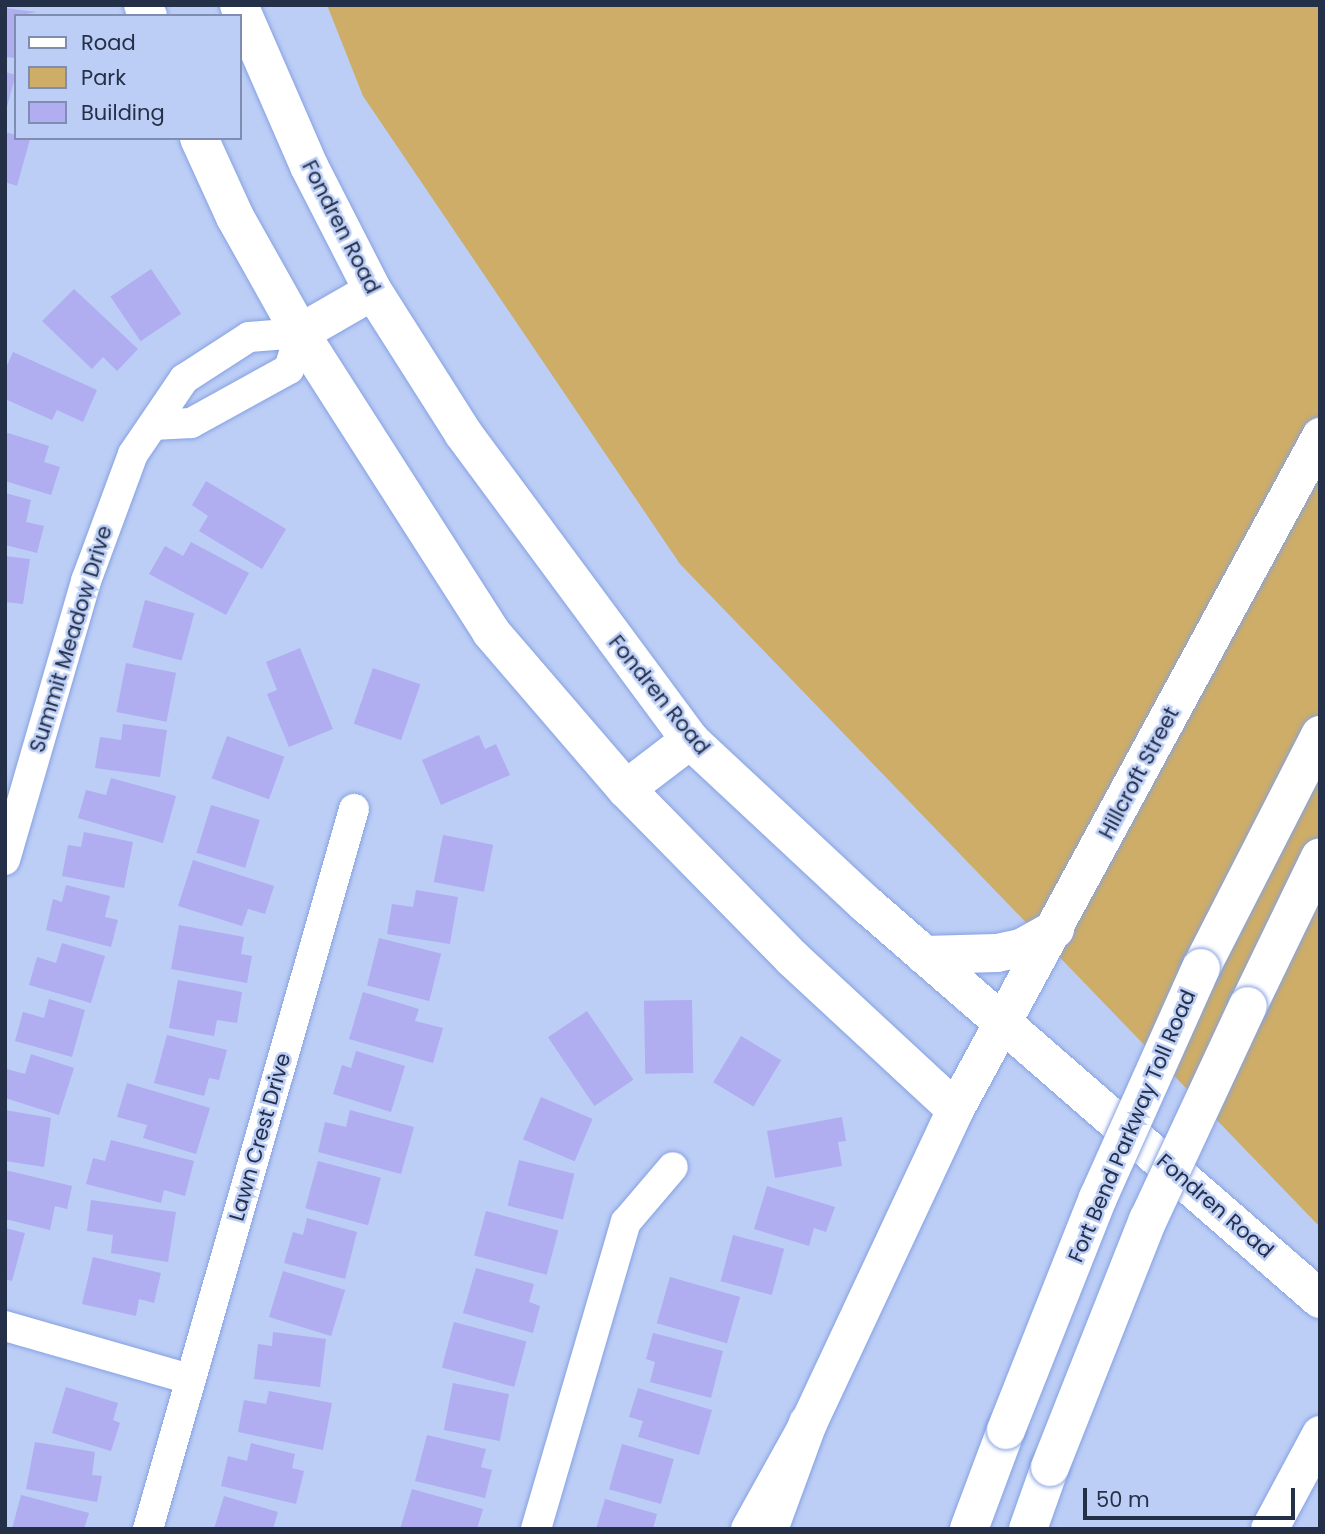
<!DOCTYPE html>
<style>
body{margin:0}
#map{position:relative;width:1325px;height:1534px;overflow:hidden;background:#bccef6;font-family:Poppins,sans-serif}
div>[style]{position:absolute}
.green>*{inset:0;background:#cdad67}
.building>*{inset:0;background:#b0adf1;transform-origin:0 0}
.roads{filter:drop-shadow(0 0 2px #86a1e1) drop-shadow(0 0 2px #86a1e1)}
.minor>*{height:30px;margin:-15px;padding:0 15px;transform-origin:15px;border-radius:15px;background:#fff}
.tertiary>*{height:37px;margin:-18.5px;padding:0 18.5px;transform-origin:18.5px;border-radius:18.5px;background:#fff}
.secondary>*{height:38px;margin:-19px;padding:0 19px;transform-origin:19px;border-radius:19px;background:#fff}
.motorway>*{height:38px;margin:-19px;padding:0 19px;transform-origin:19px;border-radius:19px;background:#fff}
.bridges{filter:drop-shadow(0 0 2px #86a1e1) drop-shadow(0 0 2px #86a1e1)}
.motorway-bridge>*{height:38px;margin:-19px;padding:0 19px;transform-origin:19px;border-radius:19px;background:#fff}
span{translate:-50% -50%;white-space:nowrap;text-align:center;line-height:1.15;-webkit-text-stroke:5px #bccef6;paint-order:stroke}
.street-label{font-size:21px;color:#242f48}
.frame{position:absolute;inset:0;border:7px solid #242f48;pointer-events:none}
.legend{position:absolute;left:14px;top:14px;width:228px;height:126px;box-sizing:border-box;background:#bccef6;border:2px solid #7f8eb0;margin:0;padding:9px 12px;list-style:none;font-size:21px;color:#242f48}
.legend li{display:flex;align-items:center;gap:14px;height:35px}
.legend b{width:35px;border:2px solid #7f8eb0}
.scale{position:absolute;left:1083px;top:1488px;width:212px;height:32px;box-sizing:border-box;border:4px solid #242f48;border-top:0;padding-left:9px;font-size:21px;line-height:24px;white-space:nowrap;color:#242f48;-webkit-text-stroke:5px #bccef6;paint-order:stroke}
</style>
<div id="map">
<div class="green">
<div style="clip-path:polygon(327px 5px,1320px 5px,1320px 1227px,680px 564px,363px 96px)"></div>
</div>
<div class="building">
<div style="clip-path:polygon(5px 8px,37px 12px,16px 16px,16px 58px,5px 57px)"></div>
<div style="left:5px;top:72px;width:11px;height:51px;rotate:15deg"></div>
<div style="clip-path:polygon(5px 132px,30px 139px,17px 186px,5px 182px)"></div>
<div style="left:151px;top:269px;width:54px;height:49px;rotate:56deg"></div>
<div style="clip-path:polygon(74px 289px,138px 349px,117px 371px,103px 357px,92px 369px,42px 321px)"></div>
<div style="clip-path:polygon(13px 352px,97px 390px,83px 422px,57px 410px,52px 420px,5px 399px,5px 370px)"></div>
<div style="clip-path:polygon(5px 432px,49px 446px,44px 462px,60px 467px,51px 495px,5px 481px)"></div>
<div style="clip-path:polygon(206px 481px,286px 529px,262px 569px,199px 531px,208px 516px,192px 505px)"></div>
<div style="clip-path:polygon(5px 493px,31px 500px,26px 522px,44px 526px,37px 553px,5px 545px)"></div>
<div style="clip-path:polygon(191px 542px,249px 573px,226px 615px,149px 574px,165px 546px,183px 556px)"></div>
<div style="clip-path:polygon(5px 556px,30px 559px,23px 604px,5px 602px)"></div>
<div style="left:145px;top:600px;width:51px;height:49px;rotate:15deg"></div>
<div style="clip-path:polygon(300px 648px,333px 729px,289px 747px,267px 694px,277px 690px,266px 662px)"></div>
<div style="left:126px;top:663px;width:51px;height:50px;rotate:11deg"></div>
<div style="left:373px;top:668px;width:50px;height:59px;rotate:19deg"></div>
<div style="clip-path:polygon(123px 724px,167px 730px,160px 777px,95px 768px,100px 737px,121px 740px)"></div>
<div style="clip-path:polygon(479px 735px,485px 749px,496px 744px,510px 775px,441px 805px,422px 760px)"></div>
<div style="left:227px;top:736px;width:61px;height:45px;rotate:20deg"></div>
<div style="clip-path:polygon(111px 778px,176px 796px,163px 843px,78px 818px,86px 790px,106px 795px)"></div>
<div style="left:211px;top:805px;width:51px;height:50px;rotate:17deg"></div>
<div style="clip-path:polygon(84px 832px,133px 842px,124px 888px,62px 876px,68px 845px,81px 847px)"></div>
<div style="left:443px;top:835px;width:51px;height:48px;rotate:11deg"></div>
<div style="clip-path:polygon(193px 860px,274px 886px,265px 914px,248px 909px,242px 926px,178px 906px)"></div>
<div style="clip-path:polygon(66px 885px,110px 896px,105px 917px,118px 920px,111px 947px,46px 930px,53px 899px,62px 902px)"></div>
<div style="clip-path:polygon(416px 890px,458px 897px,450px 944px,387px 934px,392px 904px,413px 907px)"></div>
<div style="clip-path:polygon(179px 925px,244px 937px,241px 954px,252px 956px,247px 983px,171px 969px)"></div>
<div style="left:379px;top:938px;width:64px;height:49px;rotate:14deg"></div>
<div style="clip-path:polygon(62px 943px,105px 956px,91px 1003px,29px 985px,37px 957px,56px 963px)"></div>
<div style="clip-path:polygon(178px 980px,242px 992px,237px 1023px,217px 1020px,214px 1036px,169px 1028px)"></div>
<div style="clip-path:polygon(363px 992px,419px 1009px,415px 1021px,443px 1028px,433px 1063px,349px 1039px)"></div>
<div style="clip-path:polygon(49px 999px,85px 1010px,72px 1057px,15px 1041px,23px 1012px,44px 1018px)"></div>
<div style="left:692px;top:1000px;width:73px;height:48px;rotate:89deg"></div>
<div style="left:587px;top:1011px;width:83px;height:47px;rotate:56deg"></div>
<div style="clip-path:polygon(167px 1035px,227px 1050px,219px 1080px,209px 1078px,204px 1096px,154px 1083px)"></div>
<div style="left:741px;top:1036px;width:47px;height:54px;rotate:31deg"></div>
<div style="clip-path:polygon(356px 1051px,405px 1066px,391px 1112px,333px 1094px,342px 1065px,351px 1068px)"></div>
<div style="clip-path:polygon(31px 1054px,74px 1068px,59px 1115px,5px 1098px,7px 1069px,25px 1074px)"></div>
<div style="clip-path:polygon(127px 1083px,210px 1108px,196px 1154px,143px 1138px,147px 1125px,117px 1117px)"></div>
<div style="left:541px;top:1097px;width:56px;height:46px;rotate:23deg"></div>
<div style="clip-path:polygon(5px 1110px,51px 1118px,44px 1167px,5px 1161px)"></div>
<div style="clip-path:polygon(350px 1110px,414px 1127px,401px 1174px,318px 1152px,325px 1122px,346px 1127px)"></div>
<div style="clip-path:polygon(842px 1117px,846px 1141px,838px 1142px,842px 1166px,775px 1178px,767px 1131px)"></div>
<div style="clip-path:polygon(111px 1140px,194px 1161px,185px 1196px,164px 1190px,161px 1203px,86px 1184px,93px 1158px,105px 1161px)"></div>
<div style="left:519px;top:1160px;width:57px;height:47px;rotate:14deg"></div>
<div style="left:318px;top:1161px;width:65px;height:49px;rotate:15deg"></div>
<div style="clip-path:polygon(5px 1170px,72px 1186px,67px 1209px,55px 1206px,50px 1230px,5px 1219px)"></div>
<div style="clip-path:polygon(767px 1186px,835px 1207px,826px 1232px,814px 1228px,809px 1246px,754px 1229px)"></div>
<div style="clip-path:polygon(91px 1200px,176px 1212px,168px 1262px,111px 1253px,113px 1235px,87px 1231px)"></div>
<div style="left:486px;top:1211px;width:75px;height:46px;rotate:15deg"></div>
<div style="clip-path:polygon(307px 1218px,357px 1232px,345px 1279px,284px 1263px,293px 1232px,303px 1235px)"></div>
<div style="clip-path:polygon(5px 1228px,25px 1233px,12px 1281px,5px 1279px)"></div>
<div style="left:733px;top:1235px;width:53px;height:48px;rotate:15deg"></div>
<div style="clip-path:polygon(93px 1257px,161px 1273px,154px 1303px,139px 1299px,136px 1316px,82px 1304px)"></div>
<div style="clip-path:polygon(476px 1268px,534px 1284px,529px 1302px,540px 1306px,533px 1333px,463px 1313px)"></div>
<div style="left:283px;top:1271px;width:65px;height:48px;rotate:17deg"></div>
<div style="left:670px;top:1277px;width:73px;height:48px;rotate:16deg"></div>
<div style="left:454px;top:1322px;width:75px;height:47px;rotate:15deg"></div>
<div style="clip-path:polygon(273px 1332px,326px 1339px,320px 1387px,254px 1379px,258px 1344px,272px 1346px)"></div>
<div style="clip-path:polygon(653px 1333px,723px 1351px,711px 1398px,650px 1382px,655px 1362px,646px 1359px)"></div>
<div style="left:453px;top:1383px;width:57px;height:48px;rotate:11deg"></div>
<div style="clip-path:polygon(66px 1387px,118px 1403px,113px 1420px,120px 1423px,111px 1451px,52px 1433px)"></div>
<div style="clip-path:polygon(638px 1388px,712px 1410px,699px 1455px,638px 1437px,643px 1421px,629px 1417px)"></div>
<div style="clip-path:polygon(269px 1391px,332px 1403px,323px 1450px,238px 1432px,244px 1400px,266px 1404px)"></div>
<div style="clip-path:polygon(427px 1435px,486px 1449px,481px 1467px,492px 1470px,485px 1498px,415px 1481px)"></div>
<div style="clip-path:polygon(35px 1442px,95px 1452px,92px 1475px,102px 1476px,97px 1502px,26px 1489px)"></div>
<div style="clip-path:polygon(251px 1443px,295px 1454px,292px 1468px,304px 1471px,296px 1504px,221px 1486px,228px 1456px,247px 1461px)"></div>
<div style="left:622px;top:1444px;width:54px;height:47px;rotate:16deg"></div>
<div style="clip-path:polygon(412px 1489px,483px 1509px,477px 1529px,400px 1529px)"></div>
<div style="clip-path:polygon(21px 1495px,89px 1513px,84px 1529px,12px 1529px)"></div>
<div style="clip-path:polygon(224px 1496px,278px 1512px,273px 1529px,214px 1529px)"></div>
<div style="clip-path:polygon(605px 1499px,657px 1514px,653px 1529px,596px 1529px)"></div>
</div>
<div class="roads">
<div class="minor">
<div style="left:5px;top:860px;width:291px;rotate:-73.8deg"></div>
<div style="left:86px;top:581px;width:135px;rotate:-69.7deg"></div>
<div style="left:133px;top:454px;width:91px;rotate:-55.8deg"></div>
<div style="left:184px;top:379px;width:77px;rotate:-32.9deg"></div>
<div style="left:249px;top:337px;width:51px;rotate:-4.5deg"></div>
<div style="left:300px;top:333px;width:38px;rotate:107deg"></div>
<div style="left:289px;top:369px;width:112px;rotate:151.1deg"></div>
<div style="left:191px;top:423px;width:38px;rotate:177deg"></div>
<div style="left:5px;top:1326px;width:192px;rotate:16deg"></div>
<div style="left:148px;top:1529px;width:749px;rotate:-74.03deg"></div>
<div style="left:536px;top:1529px;width:320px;rotate:-73.7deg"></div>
<div style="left:626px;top:1222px;width:72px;rotate:-49.5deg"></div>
</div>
<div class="tertiary">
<div style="left:749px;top:1529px;width:121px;rotate:-60.9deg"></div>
<div style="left:808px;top:1423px;width:347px;rotate:-64.9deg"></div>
<div style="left:955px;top:1109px;width:766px;rotate:-61.53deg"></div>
<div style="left:1269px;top:1529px;width:108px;rotate:-61.8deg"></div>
</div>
<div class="secondary">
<div style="left:143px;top:5px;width:12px;rotate:66deg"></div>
<div style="left:239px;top:5px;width:176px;rotate:66.5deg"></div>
<div style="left:309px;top:166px;width:140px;rotate:62.9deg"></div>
<div style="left:373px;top:291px;width:168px;rotate:57.6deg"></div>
<div style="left:463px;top:433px;width:382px;rotate:53.5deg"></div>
<div style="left:690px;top:740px;width:241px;rotate:43deg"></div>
<div style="left:866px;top:904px;width:602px;rotate:41.02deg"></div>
<div style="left:199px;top:138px;width:87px;rotate:65.5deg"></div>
<div style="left:235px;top:217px;width:133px;rotate:60.7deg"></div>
<div style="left:300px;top:333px;width:355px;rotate:57.4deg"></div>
<div style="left:491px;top:632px;width:207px;rotate:49.3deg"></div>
<div style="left:626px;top:789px;width:237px;rotate:45.5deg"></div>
<div style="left:792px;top:958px;width:222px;rotate:42.8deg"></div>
<div style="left:300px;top:333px;width:84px;rotate:-29.9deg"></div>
<div style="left:626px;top:789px;width:81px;rotate:-37.4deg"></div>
<div style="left:924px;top:955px;width:73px;rotate:-1.6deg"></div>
<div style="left:997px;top:953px;width:25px;rotate:-12deg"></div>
<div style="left:1021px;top:948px;width:39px;rotate:-29deg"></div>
</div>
<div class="motorway">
<div style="left:1201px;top:968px;width:262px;rotate:-62.9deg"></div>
<div style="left:1248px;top:1006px;width:165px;rotate:-64.2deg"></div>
<div style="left:769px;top:1529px;width:113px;rotate:-69.8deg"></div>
<div style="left:969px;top:1529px;width:106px;rotate:-69.5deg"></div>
<div style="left:1028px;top:1529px;width:66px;rotate:-70.5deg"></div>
</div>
</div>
<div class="bridges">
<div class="motorway-bridge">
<div style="left:1006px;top:1430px;width:250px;rotate:-68.4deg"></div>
<div style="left:1098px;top:1198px;width:252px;rotate:-65.9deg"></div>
<div style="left:1050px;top:1467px;width:266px;rotate:-68.4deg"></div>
<div style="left:1148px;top:1220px;width:236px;rotate:-65deg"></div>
</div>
</div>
<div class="street-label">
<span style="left:341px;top:227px;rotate:63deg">Fondren Road</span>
<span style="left:71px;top:639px;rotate:-73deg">Summit Meadow Drive</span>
<span style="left:659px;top:695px;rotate:51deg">Fondren Road</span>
<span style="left:1139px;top:773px;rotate:-62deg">Hillcroft Street</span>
<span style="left:1132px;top:1126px;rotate:-67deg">Fort Bend Parkway Toll Road</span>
<span style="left:260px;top:1137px;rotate:-74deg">Lawn Crest Drive</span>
<span style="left:1215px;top:1206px;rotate:41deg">Fondren Road</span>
</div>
<div class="frame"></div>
<ul class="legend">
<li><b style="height:9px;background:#fff"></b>Road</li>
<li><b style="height:19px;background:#cdad67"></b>Park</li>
<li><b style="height:19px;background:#b0adf1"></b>Building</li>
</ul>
<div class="scale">50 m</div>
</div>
